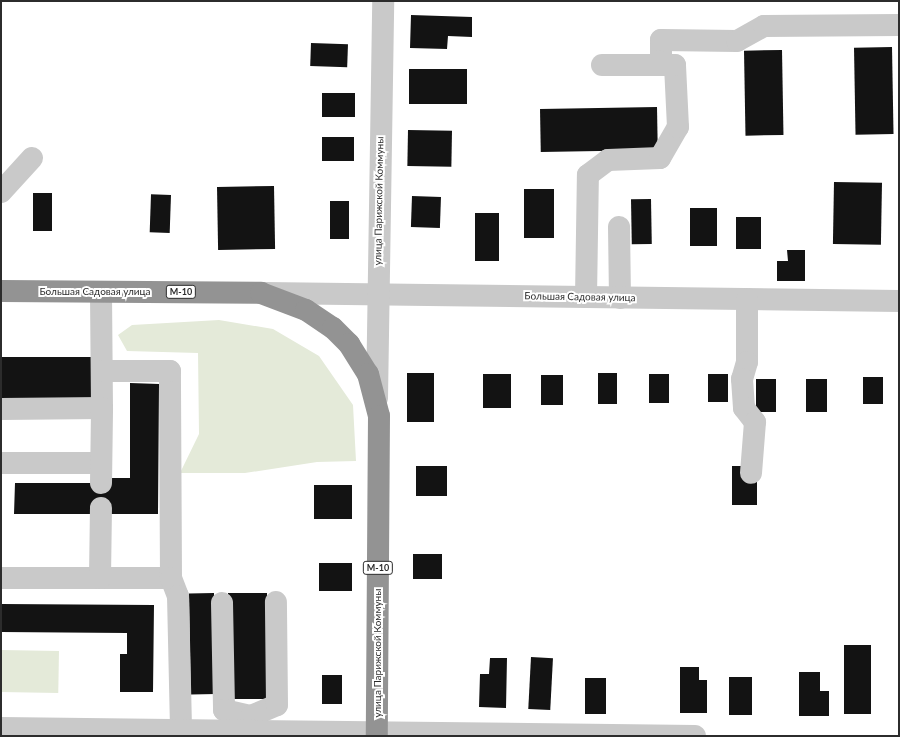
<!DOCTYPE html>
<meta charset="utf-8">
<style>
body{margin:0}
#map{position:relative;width:900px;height:737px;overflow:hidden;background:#fff;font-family:Lato,sans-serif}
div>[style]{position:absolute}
.green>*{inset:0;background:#e4ead9;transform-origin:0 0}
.building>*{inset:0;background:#131313;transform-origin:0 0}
.minor>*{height:22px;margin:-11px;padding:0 11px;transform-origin:11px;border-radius:11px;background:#c9c9c9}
.highway>*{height:22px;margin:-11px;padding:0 11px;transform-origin:11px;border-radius:11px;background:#939393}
span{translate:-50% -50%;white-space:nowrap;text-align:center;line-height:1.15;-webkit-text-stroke:4px #fff;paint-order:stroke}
.shield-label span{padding:1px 3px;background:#fff;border:1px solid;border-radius:3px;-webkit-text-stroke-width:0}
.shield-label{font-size:9px;color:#2c2c2c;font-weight:700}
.street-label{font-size:10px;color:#2c2c2c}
.frame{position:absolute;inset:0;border:2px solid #2c2c2c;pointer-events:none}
</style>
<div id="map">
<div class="green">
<div style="clip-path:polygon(219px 320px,273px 329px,319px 356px,353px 405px,356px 461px,317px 462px,245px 473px,180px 473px,199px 434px,198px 353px,127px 351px,118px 335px,132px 325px)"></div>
<div style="left:1px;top:650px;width:58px;height:42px;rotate:1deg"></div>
</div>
<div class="building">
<div style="clip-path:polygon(411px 15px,472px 17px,472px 37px,448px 36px,447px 49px,410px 48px)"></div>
<div style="left:311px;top:43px;width:37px;height:23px;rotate:2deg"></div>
<div style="left:892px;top:47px;width:87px;height:38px;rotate:89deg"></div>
<div style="left:782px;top:50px;width:85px;height:38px;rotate:89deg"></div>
<div style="left:467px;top:69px;width:35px;height:58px;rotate:90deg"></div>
<div style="left:322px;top:93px;width:33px;height:24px"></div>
<div style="left:657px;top:107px;width:43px;height:117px;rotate:89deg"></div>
<div style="left:408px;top:130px;width:44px;height:36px;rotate:1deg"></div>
<div style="left:322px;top:137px;width:32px;height:24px"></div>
<div style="left:834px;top:182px;width:48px;height:62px;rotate:1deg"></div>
<div style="left:274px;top:186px;width:63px;height:57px;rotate:89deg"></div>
<div style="left:524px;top:189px;width:30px;height:49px"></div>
<div style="left:52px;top:193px;width:38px;height:19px;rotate:90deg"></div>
<div style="left:171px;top:195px;width:38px;height:20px;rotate:92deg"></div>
<div style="left:412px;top:196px;width:29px;height:31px;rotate:2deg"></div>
<div style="left:651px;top:199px;width:45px;height:20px;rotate:89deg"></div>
<div style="left:349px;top:201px;width:38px;height:19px;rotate:90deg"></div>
<div style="left:690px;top:208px;width:27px;height:38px"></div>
<div style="left:475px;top:213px;width:24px;height:48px"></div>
<div style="left:736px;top:217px;width:25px;height:32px"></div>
<div style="clip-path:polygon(787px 250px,805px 250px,805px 281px,777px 281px,777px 261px,788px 261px)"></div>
<div style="left:1px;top:357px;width:94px;height:44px"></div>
<div style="left:407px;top:373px;width:27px;height:49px"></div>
<div style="left:617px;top:373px;width:31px;height:19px;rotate:90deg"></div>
<div style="left:483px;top:374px;width:28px;height:34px"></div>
<div style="left:649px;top:374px;width:20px;height:29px"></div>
<div style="left:708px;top:374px;width:20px;height:28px"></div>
<div style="left:541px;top:375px;width:22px;height:30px"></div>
<div style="left:863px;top:377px;width:20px;height:27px"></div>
<div style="left:756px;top:379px;width:20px;height:33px"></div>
<div style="left:806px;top:379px;width:21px;height:33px"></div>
<div style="clip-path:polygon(130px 383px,159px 384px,158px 514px,14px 514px,15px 483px,110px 483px,110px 478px,130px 478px)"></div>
<div style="left:447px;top:466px;width:30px;height:31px;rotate:90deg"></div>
<div style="clip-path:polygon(732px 466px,747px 466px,757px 479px,757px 505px,732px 505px)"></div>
<div style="left:314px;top:485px;width:38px;height:34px"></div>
<div style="left:413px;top:554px;width:29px;height:25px"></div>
<div style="left:352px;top:563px;width:28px;height:33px;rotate:90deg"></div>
<div style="left:214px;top:593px;width:101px;height:25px;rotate:89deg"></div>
<div style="left:228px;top:593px;width:39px;height:106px"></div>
<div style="clip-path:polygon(1px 604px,154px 605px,153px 692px,120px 692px,120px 654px,127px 654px,127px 633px,1px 632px)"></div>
<div style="left:844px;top:645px;width:27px;height:69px"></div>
<div style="left:531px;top:657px;width:22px;height:52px;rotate:3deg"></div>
<div style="clip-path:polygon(490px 658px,507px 658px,506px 708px,479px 707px,480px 674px,489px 674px)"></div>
<div style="clip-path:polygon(680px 667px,699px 667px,699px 680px,707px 680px,707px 713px,680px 713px)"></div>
<div style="clip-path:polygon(799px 672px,820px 672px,820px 691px,829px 691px,829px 716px,799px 716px)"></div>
<div style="left:322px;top:675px;width:20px;height:29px"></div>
<div style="left:729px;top:677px;width:23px;height:38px"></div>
<div style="left:585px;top:678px;width:21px;height:36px"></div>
</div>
<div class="minor">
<div style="left:661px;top:65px;width:25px;rotate:-90deg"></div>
<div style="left:661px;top:40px;width:76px;rotate:0.8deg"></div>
<div style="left:737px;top:41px;width:31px;rotate:-29deg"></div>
<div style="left:764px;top:26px;width:135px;rotate:-0.4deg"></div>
<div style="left:1px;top:192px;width:46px;rotate:-47.6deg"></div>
<div style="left:619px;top:227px;width:71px;rotate:89.2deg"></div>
<div style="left:264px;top:293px;width:635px;rotate:0.72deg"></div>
<div style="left:586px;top:297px;width:122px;rotate:-89.1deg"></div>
<div style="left:588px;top:175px;width:25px;rotate:-37deg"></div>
<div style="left:608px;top:160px;width:52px;rotate:-2.2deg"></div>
<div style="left:660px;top:158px;width:36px;rotate:-60deg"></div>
<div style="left:678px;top:127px;width:62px;rotate:-92.8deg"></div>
<div style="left:675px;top:65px;width:73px;rotate:180deg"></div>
<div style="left:747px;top:299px;width:63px;rotate:90deg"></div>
<div style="left:747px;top:362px;width:18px;rotate:106deg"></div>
<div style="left:742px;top:379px;width:29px;rotate:86deg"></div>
<div style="left:744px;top:408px;width:18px;rotate:52deg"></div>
<div style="left:755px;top:422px;width:51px;rotate:94.5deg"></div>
<div style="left:377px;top:398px;width:397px;rotate:-89.1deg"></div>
<div style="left:1px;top:409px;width:101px;rotate:-0.6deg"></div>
<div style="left:102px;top:408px;width:116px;rotate:-90.5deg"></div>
<div style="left:1px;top:463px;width:100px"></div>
<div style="left:101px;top:483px;width:75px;rotate:-89.2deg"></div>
<div style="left:1px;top:578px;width:170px"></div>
<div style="left:171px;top:578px;width:207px;rotate:-90.3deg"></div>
<div style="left:170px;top:371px;width:68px;rotate:180deg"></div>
<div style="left:100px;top:578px;width:70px;rotate:-89.2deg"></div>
<div style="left:171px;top:578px;width:19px;rotate:69deg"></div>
<div style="left:178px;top:596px;width:135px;rotate:88.7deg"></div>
<div style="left:222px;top:603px;width:107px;rotate:88.9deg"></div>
<div style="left:224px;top:710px;width:28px;rotate:13deg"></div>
<div style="left:251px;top:716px;width:17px;rotate:90deg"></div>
<div style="left:251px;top:716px;width:28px;rotate:-23deg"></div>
<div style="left:277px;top:705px;width:103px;rotate:-90.6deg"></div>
<div style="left:1px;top:728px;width:694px;rotate:0.66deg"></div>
</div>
<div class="highway">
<div style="left:1px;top:291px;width:260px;rotate:0.4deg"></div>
<div style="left:261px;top:293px;width:48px;rotate:20.7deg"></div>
<div style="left:306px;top:310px;width:32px;rotate:34deg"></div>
<div style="left:333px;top:328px;width:23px;rotate:45deg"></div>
<div style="left:349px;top:344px;width:36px;rotate:58deg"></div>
<div style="left:368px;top:374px;width:43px;rotate:75.3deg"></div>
<div style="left:379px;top:416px;width:320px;rotate:90.4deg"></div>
</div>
<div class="shield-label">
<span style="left:181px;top:292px">М-10</span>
<span style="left:378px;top:568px">М-10</span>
</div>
<div class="street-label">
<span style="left:379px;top:201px;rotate:-89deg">улица Парижской Коммуны</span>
<span style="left:95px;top:292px">Большая Садовая улица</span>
<span style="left:580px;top:297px;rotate:1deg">Большая Садовая улица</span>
<span style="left:378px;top:653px;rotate:-90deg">улица Парижской Коммуны</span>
</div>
<div class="frame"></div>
</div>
